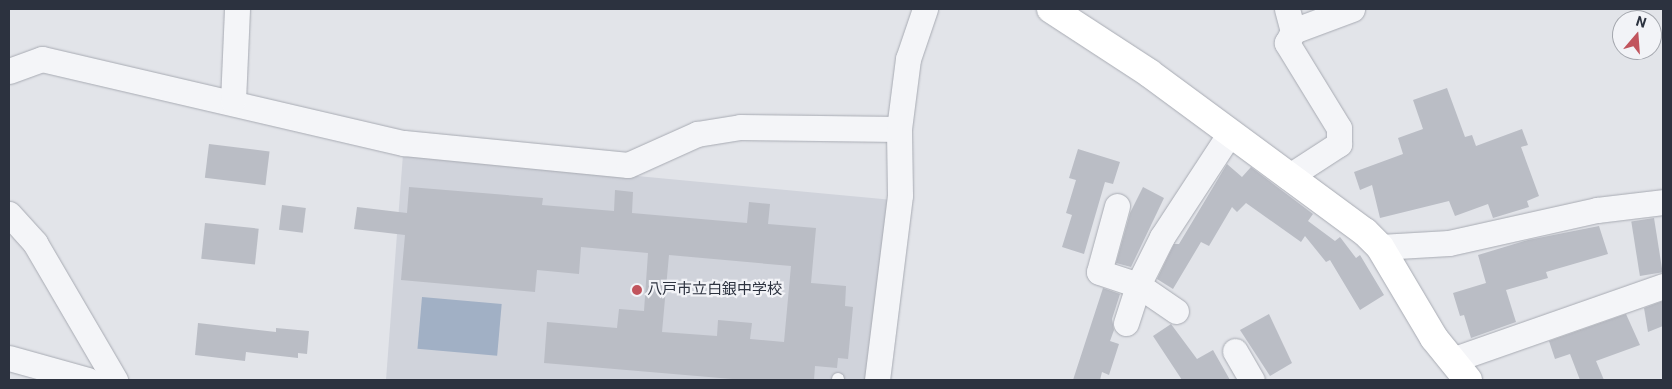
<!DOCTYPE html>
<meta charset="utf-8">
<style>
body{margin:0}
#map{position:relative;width:1672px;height:389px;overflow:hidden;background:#e2e4e9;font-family:Roboto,"Noto Sans JP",sans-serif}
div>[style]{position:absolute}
.built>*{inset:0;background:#d0d3db}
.water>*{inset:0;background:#a1b0c5;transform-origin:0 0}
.building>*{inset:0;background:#babdc5;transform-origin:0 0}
.roads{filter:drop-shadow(0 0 1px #a8abb3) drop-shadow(0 0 1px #a8abb3)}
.lane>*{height:12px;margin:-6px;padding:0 6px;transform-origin:6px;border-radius:6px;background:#f4f5f8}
.street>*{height:25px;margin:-12.5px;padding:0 12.5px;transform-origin:12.5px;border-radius:12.5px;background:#f4f5f8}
.secondary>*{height:28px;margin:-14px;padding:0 14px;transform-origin:14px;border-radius:14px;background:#fff}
.dots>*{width:14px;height:14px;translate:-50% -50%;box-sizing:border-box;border:2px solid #f2f3f7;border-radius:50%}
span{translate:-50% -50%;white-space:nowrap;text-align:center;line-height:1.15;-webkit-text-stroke:4.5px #f2f3f7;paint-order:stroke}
.poi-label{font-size:15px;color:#2c323f}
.left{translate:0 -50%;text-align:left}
.frame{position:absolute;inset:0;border:10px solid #2c323f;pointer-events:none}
.north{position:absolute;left:1612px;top:10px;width:50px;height:50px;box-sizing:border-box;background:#f2f3f7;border:1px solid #a3a6ad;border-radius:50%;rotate:18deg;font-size:14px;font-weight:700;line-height:20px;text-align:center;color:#2c323f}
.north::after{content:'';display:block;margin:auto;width:18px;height:22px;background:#c1545d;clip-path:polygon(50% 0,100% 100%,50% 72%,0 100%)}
</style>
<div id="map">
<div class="built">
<div style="clip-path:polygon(403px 154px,893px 200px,870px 380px,386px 380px)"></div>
</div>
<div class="water">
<div style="left:422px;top:297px;width:80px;height:52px;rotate:5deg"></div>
</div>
<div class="building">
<div style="clip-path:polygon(1447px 88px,1465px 137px,1472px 135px,1476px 146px,1522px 129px,1528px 145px,1521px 147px,1539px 196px,1527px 201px,1529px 207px,1493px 218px,1488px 204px,1455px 216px,1449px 201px,1380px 218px,1372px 185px,1360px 190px,1354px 172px,1403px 154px,1398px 138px,1423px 129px,1413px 100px)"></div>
<div style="left:209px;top:144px;width:61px;height:34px;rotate:7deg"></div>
<div style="clip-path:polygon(1078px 149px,1120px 162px,1113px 184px,1105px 182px,1084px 254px,1062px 247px,1072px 215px,1066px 213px,1076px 180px,1069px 178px)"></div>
<div style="clip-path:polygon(1227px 164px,1242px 177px,1251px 167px,1313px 214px,1308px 221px,1335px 241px,1340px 237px,1356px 258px,1360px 255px,1384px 295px,1360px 310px,1330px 260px,1326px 262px,1305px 236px,1301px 242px,1246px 203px,1237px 212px,1232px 207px,1209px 246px,1201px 242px,1173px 289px,1157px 279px,1174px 244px,1179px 244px)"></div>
<div style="clip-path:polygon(evenodd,409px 187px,543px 198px,542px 205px,614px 211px,615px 190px,633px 192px,632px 213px,747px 223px,749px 202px,770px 204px,768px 224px,816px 228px,811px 283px,846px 286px,845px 306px,853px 307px,848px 359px,838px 358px,837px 368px,815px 366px,814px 380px,744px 380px,544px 363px,547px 322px,617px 328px,619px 309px,644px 311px,648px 253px,581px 247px,579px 274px,537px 270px,535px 292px,401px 280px,405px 235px,354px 229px,357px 207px,407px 213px,409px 187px,669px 255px,791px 266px,784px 342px,750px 339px,752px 323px,718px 320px,717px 336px,662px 332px,669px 255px)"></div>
<div style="clip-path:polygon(1143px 187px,1164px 198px,1131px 267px,1116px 263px,1130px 213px)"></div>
<div style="left:282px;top:205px;width:24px;height:25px;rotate:7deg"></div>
<div style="left:1654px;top:218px;width:55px;height:23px;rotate:81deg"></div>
<div style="left:205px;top:223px;width:54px;height:36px;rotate:6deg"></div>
<div style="clip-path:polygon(1599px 226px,1608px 254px,1546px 272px,1548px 278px,1506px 290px,1516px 322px,1471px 338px,1464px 315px,1460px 316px,1453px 293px,1486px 283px,1478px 255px,1528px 240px)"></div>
<div style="clip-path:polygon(1103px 288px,1120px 294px,1112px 319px,1114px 330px,1110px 341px,1119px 344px,1109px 375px,1102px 372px,1100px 380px,1073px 380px)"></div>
<div style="clip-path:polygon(1663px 301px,1663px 326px,1648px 332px,1644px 308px)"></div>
<div style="clip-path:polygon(1269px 314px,1292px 363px,1270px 376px,1240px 330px)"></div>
<div style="clip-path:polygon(1626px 314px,1640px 345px,1596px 361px,1604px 380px,1580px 380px,1570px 354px,1555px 359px,1549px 341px)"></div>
<div style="clip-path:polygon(198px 323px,276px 332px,276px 328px,309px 331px,307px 354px,298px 353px,298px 358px,246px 352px,245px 361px,195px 355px)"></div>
<div style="clip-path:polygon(1171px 324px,1197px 359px,1213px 350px,1230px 380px,1182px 380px,1153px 336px)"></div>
</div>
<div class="roads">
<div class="lane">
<div style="left:838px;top:380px;width:1px;rotate:-90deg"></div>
</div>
<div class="street">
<div style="left:1287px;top:9px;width:23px;rotate:75deg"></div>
<div style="left:9px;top:71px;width:35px;rotate:-20deg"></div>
<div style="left:42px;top:59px;width:372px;rotate:13.1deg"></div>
<div style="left:404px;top:143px;width:225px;rotate:5.6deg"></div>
<div style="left:628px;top:165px;width:76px;rotate:-24.2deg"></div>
<div style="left:697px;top:134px;width:44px;rotate:-9.2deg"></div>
<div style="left:740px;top:127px;width:159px;rotate:0.7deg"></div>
<div style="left:233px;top:101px;width:92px;rotate:-87.5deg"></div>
<div style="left:1288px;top:177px;width:61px;rotate:-32.9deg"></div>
<div style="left:1339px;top:144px;width:16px;rotate:-90deg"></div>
<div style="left:1339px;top:128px;width:100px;rotate:-121.5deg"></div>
<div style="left:1287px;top:43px;width:13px;rotate:-63deg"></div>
<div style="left:1293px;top:31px;width:63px;rotate:-20.4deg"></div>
<div style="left:1117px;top:206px;width:68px;rotate:105.3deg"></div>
<div style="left:1099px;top:272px;width:41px;rotate:18.4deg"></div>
<div style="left:1138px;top:285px;width:46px;rotate:34.4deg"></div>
<div style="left:9px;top:214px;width:39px;rotate:48deg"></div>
<div style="left:35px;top:243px;width:159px;rotate:59.7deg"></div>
<div style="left:1380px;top:247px;width:69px;rotate:-3.3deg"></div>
<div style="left:1449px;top:243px;width:152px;rotate:-12.6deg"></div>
<div style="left:1597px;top:210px;width:66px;rotate:-6.9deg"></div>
<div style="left:1126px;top:323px;width:40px;rotate:-72deg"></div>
<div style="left:1138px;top:285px;width:54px;rotate:-63.4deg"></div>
<div style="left:1162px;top:237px;width:124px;rotate:-56.8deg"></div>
<div style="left:1235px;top:351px;width:34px;rotate:60deg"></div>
<div style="left:9px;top:358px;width:82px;rotate:15.6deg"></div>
<div style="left:1452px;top:360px;width:224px;rotate:-19.3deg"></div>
<div style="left:877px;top:380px;width:186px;rotate:-82.9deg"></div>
<div style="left:900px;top:195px;width:66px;rotate:-90.9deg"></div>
<div style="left:899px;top:129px;width:71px;rotate:-82.7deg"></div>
<div style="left:908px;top:59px;width:53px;rotate:-71.2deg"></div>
</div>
<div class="secondary">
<div style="left:1051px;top:9px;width:117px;rotate:33.1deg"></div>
<div style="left:1149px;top:73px;width:268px;rotate:36.4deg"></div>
<div style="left:1365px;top:232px;width:21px;rotate:45deg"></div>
<div style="left:1380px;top:247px;width:106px;rotate:59.3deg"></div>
<div style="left:1434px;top:338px;width:54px;rotate:51deg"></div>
</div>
</div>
<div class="dots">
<div style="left:637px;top:290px;background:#c1545d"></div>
</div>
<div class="poi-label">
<span class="left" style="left:647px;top:290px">八戸市立白銀中学校</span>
</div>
<div class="frame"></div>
<div class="north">N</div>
</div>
